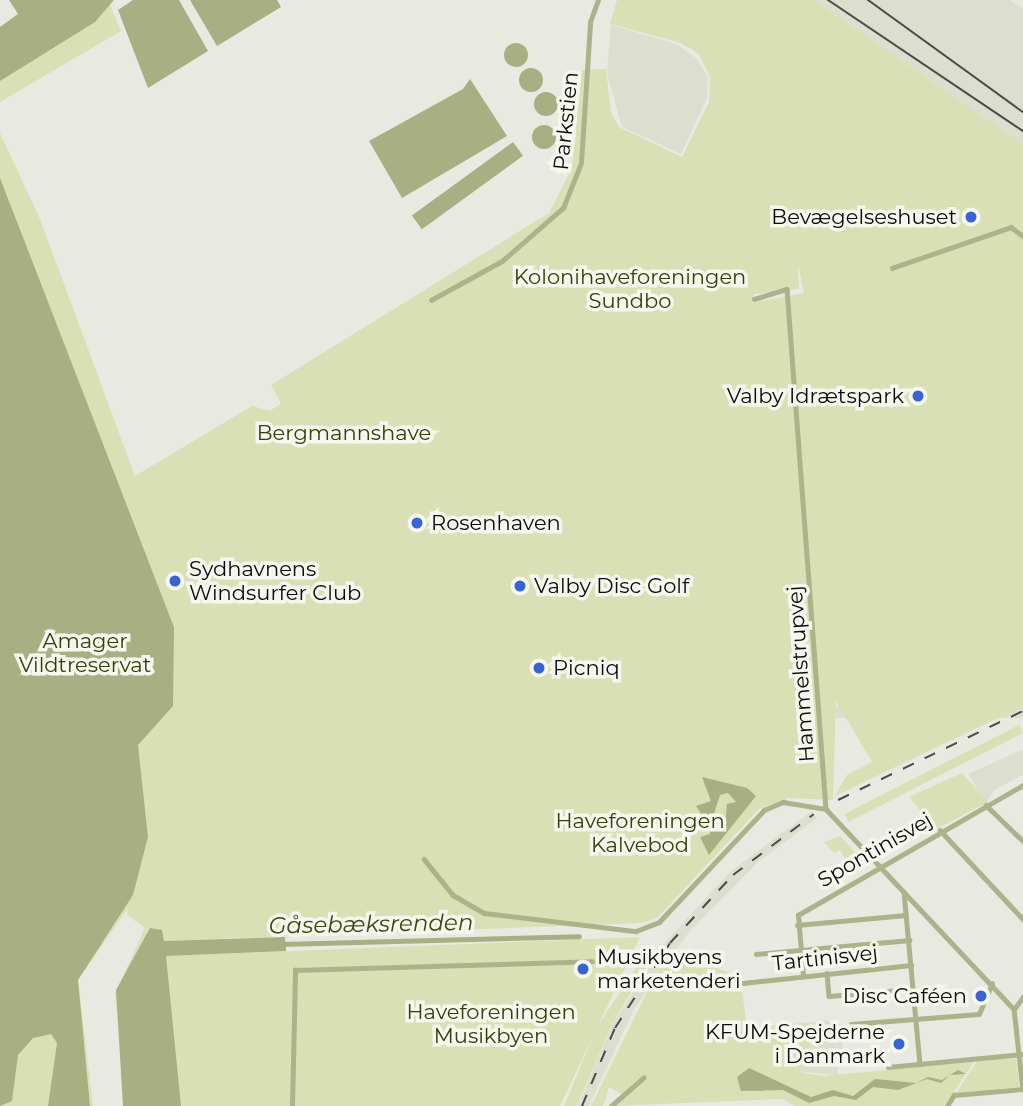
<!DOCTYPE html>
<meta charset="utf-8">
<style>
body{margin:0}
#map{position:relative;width:1023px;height:1106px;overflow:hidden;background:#e8eae1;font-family:Montserrat,sans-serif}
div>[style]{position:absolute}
.built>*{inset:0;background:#dcdfcf;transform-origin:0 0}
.green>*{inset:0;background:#d9e0b6;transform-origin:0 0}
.water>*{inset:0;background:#a8af82;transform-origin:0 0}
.round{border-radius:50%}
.canal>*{height:5px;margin:-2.5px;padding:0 2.5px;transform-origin:2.5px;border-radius:2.5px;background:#a8af82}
.minor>*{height:4.5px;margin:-2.25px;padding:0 2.25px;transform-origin:2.25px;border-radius:2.25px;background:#acb38b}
.tram>*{height:2px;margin:-1px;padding:0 1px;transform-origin:1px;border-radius:1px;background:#4b4c47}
.rail>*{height:2px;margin-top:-1px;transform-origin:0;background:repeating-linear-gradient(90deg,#4b4c47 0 12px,transparent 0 24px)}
.dots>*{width:19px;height:19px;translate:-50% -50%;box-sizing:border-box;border:4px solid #f5f7ee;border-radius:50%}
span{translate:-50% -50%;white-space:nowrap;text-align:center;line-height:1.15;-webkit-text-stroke:7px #f5f7ee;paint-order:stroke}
.street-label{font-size:21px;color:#0b0c09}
.poi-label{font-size:21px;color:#0b0c09}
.right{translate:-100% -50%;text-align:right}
.left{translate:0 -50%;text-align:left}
.park-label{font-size:21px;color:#393e08}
.water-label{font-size:23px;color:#414612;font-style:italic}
</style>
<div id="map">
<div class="built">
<div style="clip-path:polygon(814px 0,1009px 0,1023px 8px,1023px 144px)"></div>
<div style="clip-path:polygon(611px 25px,676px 44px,696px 58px,708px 77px,707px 98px,681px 154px,622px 127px,607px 74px)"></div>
<div style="left:1023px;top:706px;width:12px;height:208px;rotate:90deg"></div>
<div style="clip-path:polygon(1023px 749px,1023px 775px,994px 790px,986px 803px,968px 774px)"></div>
<div style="clip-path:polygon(812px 811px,817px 818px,758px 862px,689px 932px,634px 1009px,589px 1106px,578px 1106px,612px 1025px,667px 940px,731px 871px)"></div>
<div style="clip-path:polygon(822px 1020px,846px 1025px,837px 1075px,802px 1072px,799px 1062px)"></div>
</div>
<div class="green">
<div style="clip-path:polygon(evenodd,617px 0,814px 0,1023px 144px,1023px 706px,835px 796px,847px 775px,872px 762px,836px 701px,833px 800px,788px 798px,759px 809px,657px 918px,641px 923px,162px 941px,165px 956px,640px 937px,560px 1106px,127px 1106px,115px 994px,145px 928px,127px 915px,128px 908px,78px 980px,93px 1106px,0 1106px,0 133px,40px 219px,135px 476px,252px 406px,270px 411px,281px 403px,271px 385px,549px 213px,572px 168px,582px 70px,606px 69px,611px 113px,619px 127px,682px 157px,709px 102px,710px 77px,699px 54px,681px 43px,610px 24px,617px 0,798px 265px,804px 293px,751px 303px,754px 294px,799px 289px,798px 265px,617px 0,67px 351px,173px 624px,173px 706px,67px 351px)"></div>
<div style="clip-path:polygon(109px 2px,121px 31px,0 102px,0 81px)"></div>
<div style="left:1019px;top:725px;width:9px;height:196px;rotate:63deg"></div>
<div style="clip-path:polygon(962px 773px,988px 802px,936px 829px,909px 797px)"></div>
<div style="clip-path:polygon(840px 836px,860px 858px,850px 867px,840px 850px,834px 853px,824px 842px)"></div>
<div style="clip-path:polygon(649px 948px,655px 953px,612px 1024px,577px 1106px,564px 1106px,597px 1027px)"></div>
<div style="clip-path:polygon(691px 958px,740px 977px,747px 1027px,818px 1022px,800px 1072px,822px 1076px,974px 1062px,944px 1106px,795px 1106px,782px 1099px,614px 1106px,624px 1096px,609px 1087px,603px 1106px,591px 1106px,651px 984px,667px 961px,672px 970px)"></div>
<div style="clip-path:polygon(1016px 1058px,1019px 1087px,956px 1093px,977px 1061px)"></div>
</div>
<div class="water">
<div style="clip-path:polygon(9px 0,114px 0,95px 22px,0 81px,0 27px,18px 14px)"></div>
<div style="clip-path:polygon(133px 0,179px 0,208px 51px,148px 88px,118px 10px)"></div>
<div style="clip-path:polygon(190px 0,277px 0,281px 7px,217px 46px)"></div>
<div class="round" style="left:504px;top:43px;width:24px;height:24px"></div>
<div class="round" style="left:519px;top:68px;width:24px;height:24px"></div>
<div style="clip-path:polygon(470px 79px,507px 136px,402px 198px,369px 141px,463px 89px)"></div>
<div class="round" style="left:534px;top:92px;width:24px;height:24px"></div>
<div class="round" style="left:532px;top:125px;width:24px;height:24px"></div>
<div style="left:513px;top:142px;width:17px;height:125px;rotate:54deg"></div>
<div style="clip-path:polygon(0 178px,174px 627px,173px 706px,138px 745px,148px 837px,133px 895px,78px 980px,90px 1106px,48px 1106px,57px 1043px,51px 1034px,33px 1038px,18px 1055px,12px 1101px,0 1106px)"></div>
<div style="clip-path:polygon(evenodd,702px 777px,747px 788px,756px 796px,709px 855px,700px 837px,710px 834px,710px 827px,696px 806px,711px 801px,702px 777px,728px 793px,736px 802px,727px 804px,725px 824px,713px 817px,720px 795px,728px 793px)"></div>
<div style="clip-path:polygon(150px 928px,162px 930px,164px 941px,285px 937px,286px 951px,166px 956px,181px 1106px,123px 1106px,116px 990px)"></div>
<div style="clip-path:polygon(749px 1068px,811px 1097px,833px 1090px,853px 1096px,875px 1079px,916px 1083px,928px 1077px,942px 1080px,958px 1070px,966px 1074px,950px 1075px,941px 1083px,927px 1079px,898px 1090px,873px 1087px,856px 1100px,834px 1096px,809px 1103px,783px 1090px,741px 1091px,737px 1077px)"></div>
</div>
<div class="canal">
<div style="left:281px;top:944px;width:298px;rotate:-1.5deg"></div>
</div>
<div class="minor">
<div style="left:892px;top:268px;width:126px;rotate:-19deg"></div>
<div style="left:1011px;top:227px;width:15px;rotate:37deg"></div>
<div style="left:754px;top:299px;width:34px;rotate:-17deg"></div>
<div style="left:787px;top:289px;width:521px;rotate:85.71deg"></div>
<div style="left:826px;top:809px;width:274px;rotate:46.8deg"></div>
<div style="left:1014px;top:1009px;width:81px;rotate:83.7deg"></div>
<div style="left:431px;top:300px;width:81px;rotate:-28.8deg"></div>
<div style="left:502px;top:261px;width:81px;rotate:-41deg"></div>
<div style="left:563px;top:208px;width:48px;rotate:-68.2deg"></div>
<div style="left:581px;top:163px;width:141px;rotate:-86.3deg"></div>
<div style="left:590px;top:22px;width:23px;rotate:-70deg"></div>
<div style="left:986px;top:805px;width:52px;rotate:44.2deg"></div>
<div style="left:940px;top:830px;width:122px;rotate:47deg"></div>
<div style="left:424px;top:859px;width:46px;rotate:51.1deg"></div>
<div style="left:453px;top:895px;width:36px;rotate:30deg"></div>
<div style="left:484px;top:913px;width:153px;rotate:6.8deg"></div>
<div style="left:636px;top:931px;width:25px;rotate:-21deg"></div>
<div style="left:659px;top:922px;width:154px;rotate:-46.8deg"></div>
<div style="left:764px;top:810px;width:21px;rotate:-23deg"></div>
<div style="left:783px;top:802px;width:44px;rotate:9.2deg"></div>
<div style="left:904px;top:892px;width:173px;rotate:84.7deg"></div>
<div style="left:797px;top:925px;width:109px;rotate:-5.2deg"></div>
<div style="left:756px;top:954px;width:154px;rotate:-5.2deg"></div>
<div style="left:827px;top:973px;width:23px;rotate:85deg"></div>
<div style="left:829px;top:996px;width:84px;rotate:-4.8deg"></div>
<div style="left:803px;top:976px;width:61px;rotate:-94.7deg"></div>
<div style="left:798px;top:915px;width:260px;rotate:-30deg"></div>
<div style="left:743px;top:983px;width:169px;rotate:-6.1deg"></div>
<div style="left:1014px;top:1009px;width:15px;rotate:-53deg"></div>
<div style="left:851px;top:1024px;width:128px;rotate:-4.5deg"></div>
<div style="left:979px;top:1014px;width:33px;rotate:-67deg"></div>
<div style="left:888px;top:1067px;width:136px;rotate:-5.5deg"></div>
<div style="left:292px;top:1106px;width:136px;rotate:-88.7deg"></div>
<div style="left:295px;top:970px;width:297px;rotate:-1.7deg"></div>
<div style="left:611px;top:1106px;width:43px;rotate:-41.2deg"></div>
<div style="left:947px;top:1106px;width:13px;rotate:-58deg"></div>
<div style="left:954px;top:1095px;width:69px;rotate:-5deg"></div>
</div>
<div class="tram">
<div style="left:828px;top:0;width:235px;rotate:33.9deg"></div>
<div style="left:868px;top:0;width:191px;rotate:35.9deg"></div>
</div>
<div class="rail">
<div style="left:838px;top:800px;width:205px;rotate:-25.7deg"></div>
<div style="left:582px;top:1106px;width:85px;rotate:-67.1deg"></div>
<div style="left:615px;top:1028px;width:101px;rotate:-57.1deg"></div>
<div style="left:670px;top:943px;width:93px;rotate:-47.2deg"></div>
<div style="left:733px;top:875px;width:101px;rotate:-37deg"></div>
</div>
<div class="dots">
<div style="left:971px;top:217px;background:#3962d3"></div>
<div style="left:918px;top:396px;background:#3962d3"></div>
<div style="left:417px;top:523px;background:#3962d3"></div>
<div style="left:175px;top:581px;background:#3962d3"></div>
<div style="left:520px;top:586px;background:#3962d3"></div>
<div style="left:539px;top:668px;background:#3962d3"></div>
<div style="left:583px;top:969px;background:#3962d3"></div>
<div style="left:981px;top:996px;background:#3962d3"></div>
<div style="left:899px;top:1044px;background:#3962d3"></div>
</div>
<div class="street-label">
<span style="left:566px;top:121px;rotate:-84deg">Parkstien</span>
<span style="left:801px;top:674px;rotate:-94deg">Hammelstrupvej</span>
<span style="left:875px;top:850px;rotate:-30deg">Spontinisvej</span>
<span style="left:825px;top:958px;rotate:-6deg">Tartinisvej</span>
</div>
<div class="poi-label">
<span class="right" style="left:957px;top:217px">Bevægelseshuset</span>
<span class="right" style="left:904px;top:396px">Valby Idrætspark</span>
<span class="left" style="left:431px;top:523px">Rosenhaven</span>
<span class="left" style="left:189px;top:581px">Sydhavnens<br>Windsurfer Club</span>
<span class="left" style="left:534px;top:586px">Valby Disc Golf</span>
<span class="left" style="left:553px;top:668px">Picniq</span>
<span class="left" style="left:597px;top:969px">Musikbyens<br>marketenderi</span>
<span class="right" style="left:967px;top:996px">Disc Caféen</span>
<span class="right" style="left:885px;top:1044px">KFUM-Spejderne<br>i Danmark</span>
</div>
<div class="park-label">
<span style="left:630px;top:289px">Kolonihaveforeningen<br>Sundbo</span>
<span style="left:344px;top:433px">Bergmannshave</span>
<span style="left:85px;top:653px">Amager<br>Vildtreservat</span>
<span style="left:640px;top:833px">Haveforeningen<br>Kalvebod</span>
<span style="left:491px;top:1024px">Haveforeningen<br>Musikbyen</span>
</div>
<div class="water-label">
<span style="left:371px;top:924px;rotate:-1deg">Gåsebæksrenden</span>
</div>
</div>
